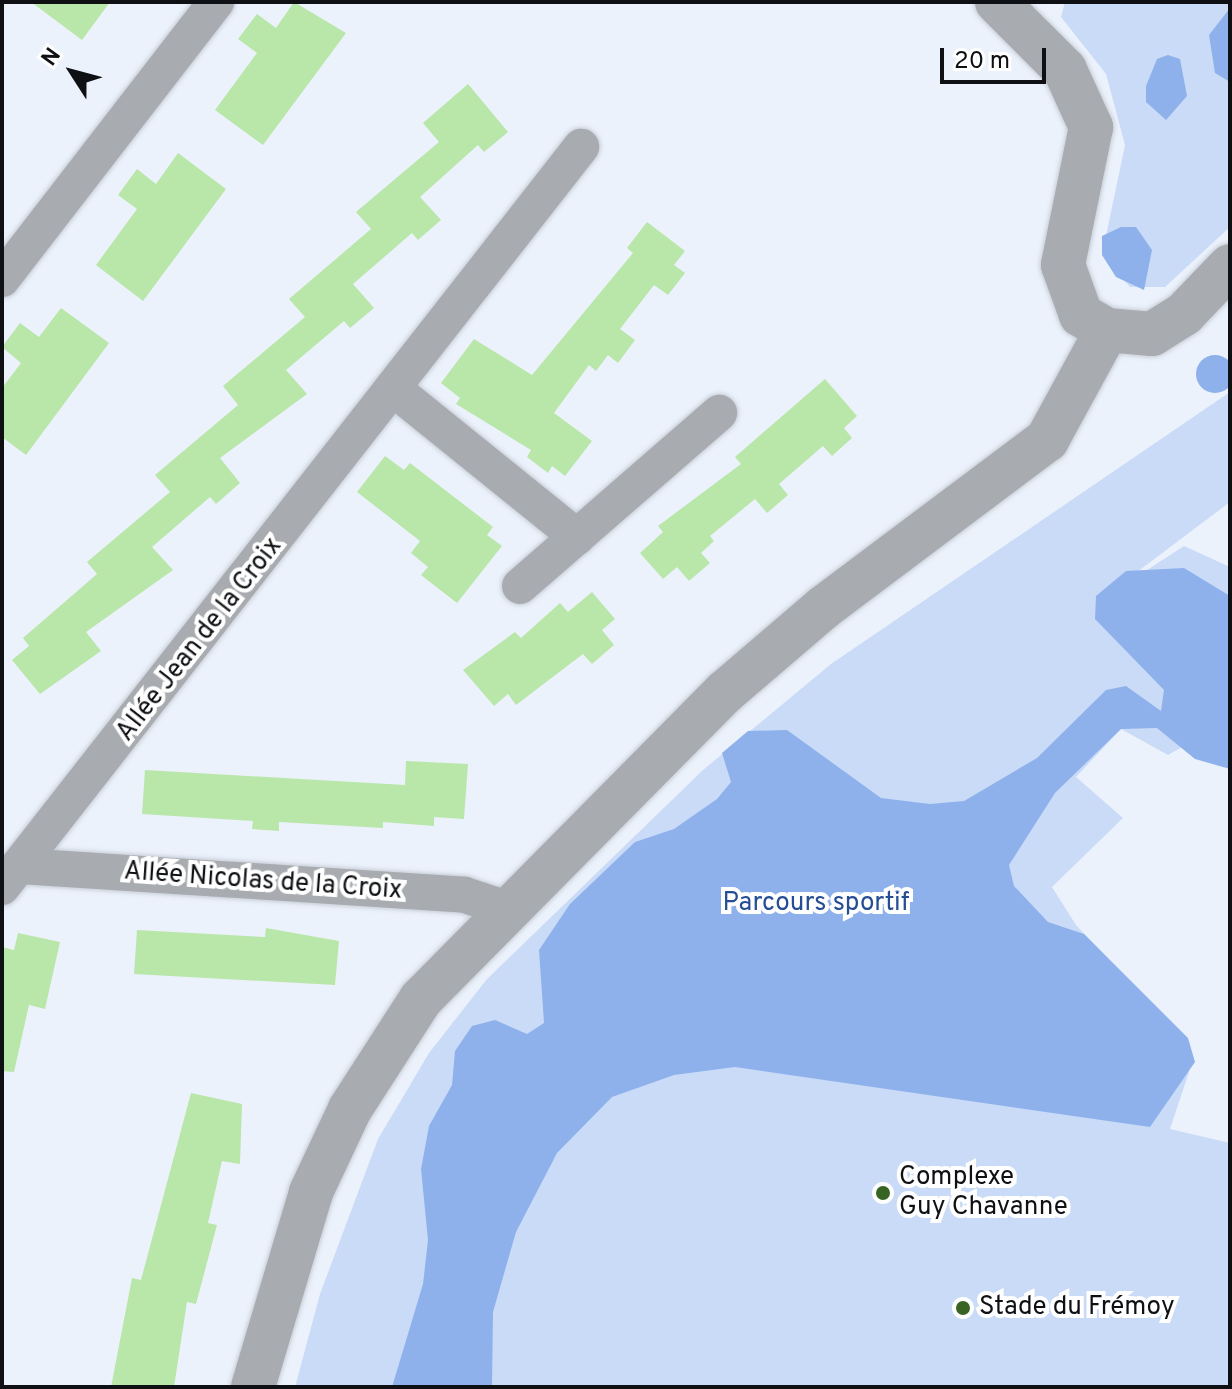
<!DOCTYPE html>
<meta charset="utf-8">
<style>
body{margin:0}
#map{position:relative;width:1232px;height:1389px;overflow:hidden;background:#ecf2fc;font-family:Overpass,sans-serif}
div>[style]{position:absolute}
.green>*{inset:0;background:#cadbf7}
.forest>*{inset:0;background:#8eb1ec}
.round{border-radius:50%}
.building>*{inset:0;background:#b9e6a9}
.roads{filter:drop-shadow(0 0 2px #c8ced7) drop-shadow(0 0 2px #c8ced7)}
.minor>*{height:36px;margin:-18px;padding:0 18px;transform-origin:18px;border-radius:18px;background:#a8abaf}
.tertiary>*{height:44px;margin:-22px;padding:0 22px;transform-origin:22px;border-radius:22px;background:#a8abaf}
.dots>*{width:22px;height:22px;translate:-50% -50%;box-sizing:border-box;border:4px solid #fff;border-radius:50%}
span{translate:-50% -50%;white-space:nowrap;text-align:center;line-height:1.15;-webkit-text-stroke:8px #fff;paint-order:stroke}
.street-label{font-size:26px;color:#0e1013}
.park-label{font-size:26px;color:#254e94}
.poi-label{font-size:26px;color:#0e1013}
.left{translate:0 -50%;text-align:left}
.frame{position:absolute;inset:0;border:4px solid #0e1013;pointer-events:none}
.north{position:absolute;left:32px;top:32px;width:80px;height:80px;-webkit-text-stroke:6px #fff;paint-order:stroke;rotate:306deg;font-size:22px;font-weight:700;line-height:32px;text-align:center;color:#0e1013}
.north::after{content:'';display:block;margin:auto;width:28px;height:36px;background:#0e1013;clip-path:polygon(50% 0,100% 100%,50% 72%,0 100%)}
.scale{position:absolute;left:940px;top:48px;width:106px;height:36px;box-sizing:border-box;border:4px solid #0e1013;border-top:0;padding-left:10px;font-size:24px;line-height:28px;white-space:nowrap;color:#0e1013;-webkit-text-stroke:6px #fff;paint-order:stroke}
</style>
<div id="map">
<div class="green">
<div style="clip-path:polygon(1065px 2px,1230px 2px,1230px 227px,1165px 287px,1130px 287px,1102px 255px,1125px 145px,1106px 74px,1061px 17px)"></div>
<div style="clip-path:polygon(1230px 392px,1230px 502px,1096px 603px,1184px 546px,1230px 567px,1230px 764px,1184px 746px,1168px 755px,1121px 729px,1076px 777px,1123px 818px,1052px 887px,1076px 925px,1174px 1028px,1189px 1072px,1170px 1129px,1230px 1143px,1230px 1387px,295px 1387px,320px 1294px,378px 1139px,429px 1053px,487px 979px,703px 770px,831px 664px)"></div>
</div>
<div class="forest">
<div style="clip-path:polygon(1230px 8px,1230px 82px,1215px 73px,1209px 35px)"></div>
<div style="clip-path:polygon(1168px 55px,1180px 59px,1187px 96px,1166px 120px,1146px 102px,1146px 86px,1157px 59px)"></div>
<div style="clip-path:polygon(1121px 227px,1136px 227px,1152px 250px,1144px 290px,1116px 277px,1102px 255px,1102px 236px)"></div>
<div class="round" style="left:1196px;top:355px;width:38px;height:38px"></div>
<div style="clip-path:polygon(1184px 568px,1230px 596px,1230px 769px,1195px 759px,1157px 728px,1121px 729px,1055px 793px,1009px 865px,1014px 886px,1048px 922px,1084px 934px,1188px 1038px,1195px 1062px,1150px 1127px,735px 1067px,674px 1075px,612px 1097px,557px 1153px,516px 1232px,493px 1312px,492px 1387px,392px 1387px,423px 1284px,428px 1240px,421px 1169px,429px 1126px,452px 1085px,455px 1051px,472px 1026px,495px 1020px,527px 1034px,544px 1023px,539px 950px,570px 904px,635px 842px,674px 829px,717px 799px,731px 782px,722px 753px,748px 731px,787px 730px,881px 798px,930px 804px,964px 801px,1037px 758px,1106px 690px,1126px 686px,1161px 711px,1164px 690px,1095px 619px,1096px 596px,1126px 571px)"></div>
</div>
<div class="building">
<div style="clip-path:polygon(31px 2px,110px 2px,82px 40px)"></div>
<div style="clip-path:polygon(294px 2px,346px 33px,263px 145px,215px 110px,257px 53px,238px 39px,257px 14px,276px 28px)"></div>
<div style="clip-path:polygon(468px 84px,508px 132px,484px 152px,478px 145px,420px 197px,441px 220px,418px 240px,412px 233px,353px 284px,374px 308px,350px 328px,344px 321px,286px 370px,307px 394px,220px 458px,240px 483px,216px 504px,210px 497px,152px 547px,173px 570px,86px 632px,101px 651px,40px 694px,12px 660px,29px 646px,23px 638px,97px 574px,87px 562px,170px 492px,155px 475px,238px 405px,223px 386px,305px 317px,289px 299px,371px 229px,356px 212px,439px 142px,423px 123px)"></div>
<div style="clip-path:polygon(178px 153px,226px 189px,143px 301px,96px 265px,137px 209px,118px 195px,137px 169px,156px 184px)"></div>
<div style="clip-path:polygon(647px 222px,685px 251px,674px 265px,685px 273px,668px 295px,654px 285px,620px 329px,635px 340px,618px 363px,608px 355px,596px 371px,589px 365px,554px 413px,592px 441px,565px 476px,552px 466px,548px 473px,527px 457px,531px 450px,456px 404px,460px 398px,441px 383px,474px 339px,532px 375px,633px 253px,627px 248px)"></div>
<div style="clip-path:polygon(61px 308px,109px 343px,26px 455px,2px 437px,2px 388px,21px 363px,2px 347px,20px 323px,39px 337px)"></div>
<div style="clip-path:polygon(825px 379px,857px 416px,844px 428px,852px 438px,832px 456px,823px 446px,779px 484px,788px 495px,767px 513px,755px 499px,710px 536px,714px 541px,701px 553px,710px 563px,689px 581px,677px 567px,663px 579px,640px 553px,663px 532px,658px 526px,741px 464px,735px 457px)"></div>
<div style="clip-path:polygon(385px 456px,404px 470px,410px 463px,493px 527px,487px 535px,502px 546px,457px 603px,421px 575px,428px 567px,411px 553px,420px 541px,357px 492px)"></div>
<div style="clip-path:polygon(592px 592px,615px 619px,602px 630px,614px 645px,592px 664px,583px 654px,516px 705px,508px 694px,494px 706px,463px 670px,515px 632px,521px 638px,560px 603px,568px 612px)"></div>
<div style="clip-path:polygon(406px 761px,468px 764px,464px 819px,434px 817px,434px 826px,383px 822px,383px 828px,279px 822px,279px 831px,252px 829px,253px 821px,142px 814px,145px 770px,405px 785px)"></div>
<div style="clip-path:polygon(266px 928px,339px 941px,335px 985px,134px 974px,137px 930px,265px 937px)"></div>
<div style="clip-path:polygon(18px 933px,60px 942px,45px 1009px,29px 1005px,14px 1072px,2px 1071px,2px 947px,14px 950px)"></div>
<div style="clip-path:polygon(191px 1093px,242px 1104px,240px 1164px,222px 1161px,208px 1223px,217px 1225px,196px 1304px,187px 1302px,174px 1387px,111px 1387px,132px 1278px,141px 1280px)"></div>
</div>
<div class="roads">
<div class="minor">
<div style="left:2px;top:279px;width:350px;rotate:-52.3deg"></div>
<div style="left:395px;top:390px;width:234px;rotate:38.9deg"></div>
<div style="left:520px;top:586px;width:264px;rotate:-41deg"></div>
<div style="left:20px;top:866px;width:446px;rotate:3.7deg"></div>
<div style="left:465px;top:895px;width:41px;rotate:18.4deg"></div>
<div style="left:2px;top:887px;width:940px;rotate:-51.96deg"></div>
</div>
<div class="tertiary">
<div style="left:997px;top:2px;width:96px;rotate:45deg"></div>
<div style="left:1065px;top:70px;width:63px;rotate:65.5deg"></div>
<div style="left:1091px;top:127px;width:141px;rotate:101.5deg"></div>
<div style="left:1063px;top:265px;width:53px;rotate:70.2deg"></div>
<div style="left:1081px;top:315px;width:30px;rotate:30deg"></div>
<div style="left:1107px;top:330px;width:45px;rotate:5.1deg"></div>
<div style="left:1152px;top:334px;width:38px;rotate:-32deg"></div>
<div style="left:1184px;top:314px;width:66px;rotate:-46.2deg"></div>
<div style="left:253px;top:1387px;width:203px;rotate:-73.4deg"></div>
<div style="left:311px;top:1192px;width:92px;rotate:-64.8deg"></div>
<div style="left:350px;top:1109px;width:131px;rotate:-57.2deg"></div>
<div style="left:421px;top:999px;width:432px;rotate:-45.3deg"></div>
<div style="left:725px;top:692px;width:129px;rotate:-40.6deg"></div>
<div style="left:823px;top:608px;width:280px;rotate:-36.9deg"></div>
<div style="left:1047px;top:440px;width:125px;rotate:-61.4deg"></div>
</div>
</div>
<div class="dots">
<div style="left:883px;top:1193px;background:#376423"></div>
<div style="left:963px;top:1308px;background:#376423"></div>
</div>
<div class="street-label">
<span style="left:200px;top:640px;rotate:-52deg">Allée Jean de la Croix</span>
<span style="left:263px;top:882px;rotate:4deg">Allée Nicolas de la Croix</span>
</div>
<div class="park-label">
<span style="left:816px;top:904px">Parcours sportif</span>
</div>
<div class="poi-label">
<span class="left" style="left:899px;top:1193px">Complexe<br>Guy Chavanne</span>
<span class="left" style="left:979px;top:1308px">Stade du Frémoy</span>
</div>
<div class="frame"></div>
<div class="north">N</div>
<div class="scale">20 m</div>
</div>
